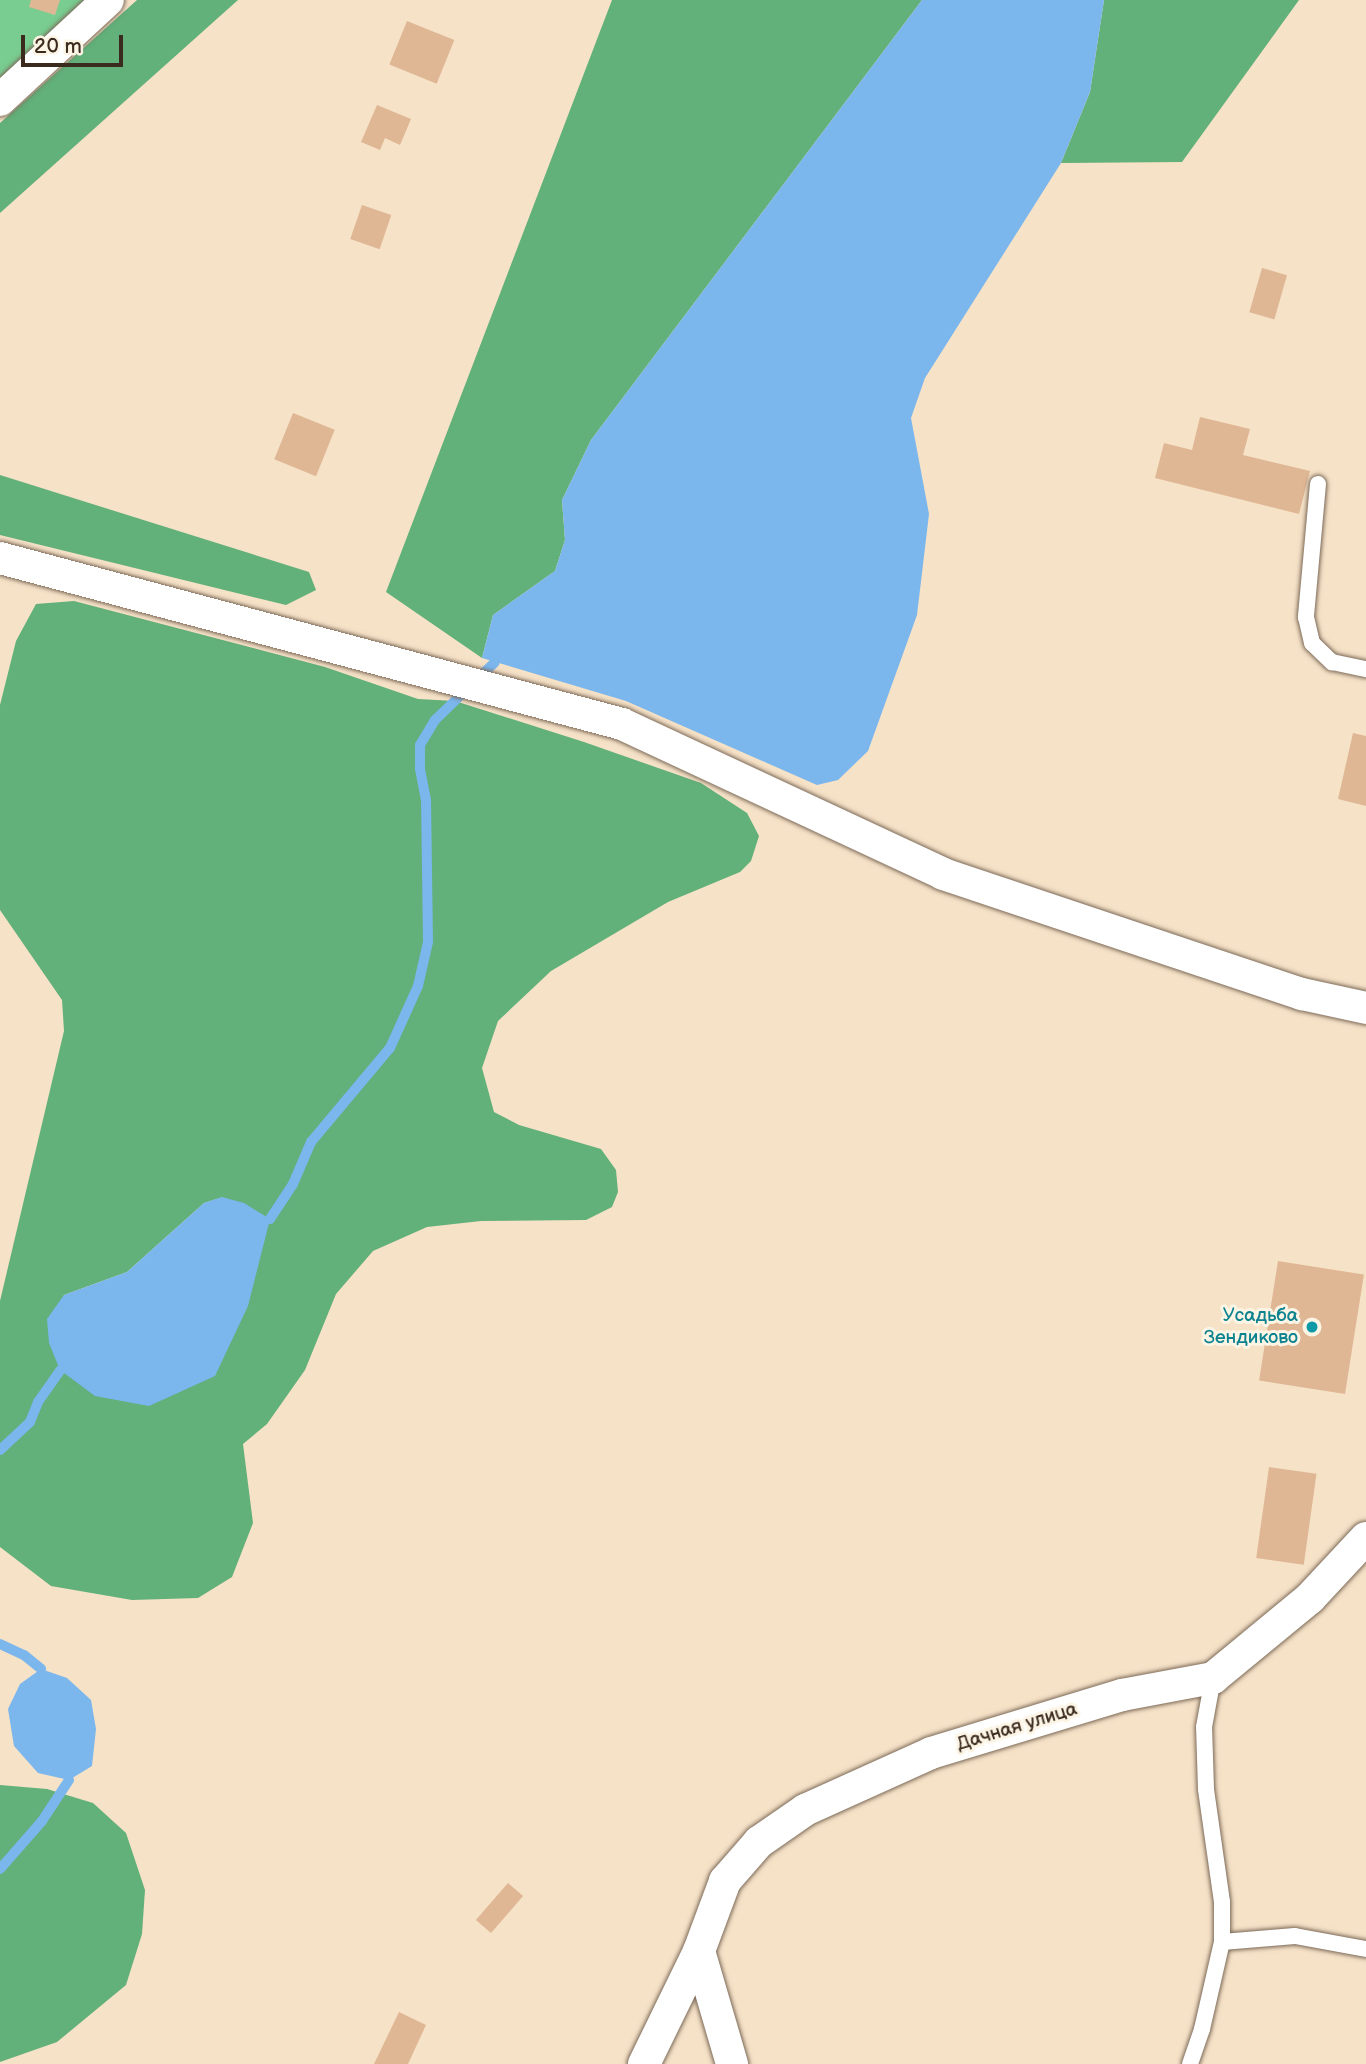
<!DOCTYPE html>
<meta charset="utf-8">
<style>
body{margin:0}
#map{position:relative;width:1366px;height:2064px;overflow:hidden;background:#f6e2c7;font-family:"Balsamiq Sans",sans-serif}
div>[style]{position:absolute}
.green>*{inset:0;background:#79cd90}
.forest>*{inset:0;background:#62b07a}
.water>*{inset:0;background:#7bb6ed}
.stream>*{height:10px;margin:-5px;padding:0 5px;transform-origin:5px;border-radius:5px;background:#7bb6ed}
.building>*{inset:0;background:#dfb795;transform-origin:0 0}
.roads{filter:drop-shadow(0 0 2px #7c6a59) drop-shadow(0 0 2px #7c6a59)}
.lane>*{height:16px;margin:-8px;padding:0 8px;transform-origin:8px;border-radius:8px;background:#fff}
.street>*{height:32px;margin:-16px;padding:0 16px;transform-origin:16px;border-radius:16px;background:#fff}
.dots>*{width:19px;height:19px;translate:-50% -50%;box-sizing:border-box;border:4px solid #fcf5e5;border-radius:50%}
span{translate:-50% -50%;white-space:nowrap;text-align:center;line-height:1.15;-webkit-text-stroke:6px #fcf5e5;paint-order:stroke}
.culture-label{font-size:19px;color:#0d838f}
.right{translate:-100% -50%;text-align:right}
.street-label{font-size:19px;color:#3b2a1e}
.scale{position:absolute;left:21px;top:35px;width:102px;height:32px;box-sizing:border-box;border:4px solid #3b2a1e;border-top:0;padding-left:9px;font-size:21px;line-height:24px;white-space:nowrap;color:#3b2a1e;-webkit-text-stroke:5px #fcf5e5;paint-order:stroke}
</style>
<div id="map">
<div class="green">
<div style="clip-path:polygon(0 0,109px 0,0 108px)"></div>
</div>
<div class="forest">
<div style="clip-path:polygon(137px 0,238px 0,0 213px,0 123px)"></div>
<div style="clip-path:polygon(612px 0,922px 0,591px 440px,562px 500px,565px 540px,555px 571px,493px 615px,482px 658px,386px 592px)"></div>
<div style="clip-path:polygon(1104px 0,1299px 0,1182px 162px,1061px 163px,1090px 92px)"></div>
<div style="clip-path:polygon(0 475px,309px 572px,316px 590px,286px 605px,0 535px)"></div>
<div style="clip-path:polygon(evenodd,74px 601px,325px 667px,418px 699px,455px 701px,584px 742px,701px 783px,747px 813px,759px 836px,751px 861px,740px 872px,668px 902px,551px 971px,498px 1021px,482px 1068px,494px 1112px,519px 1125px,601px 1149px,616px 1170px,618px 1192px,612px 1207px,586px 1220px,481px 1221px,427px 1227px,373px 1251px,336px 1294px,305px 1370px,267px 1424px,243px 1444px,253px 1523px,232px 1577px,198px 1598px,132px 1600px,51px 1586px,0 1547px,0 1301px,64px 1031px,62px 1000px,0 910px,0 705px,16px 641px,36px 604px,74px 601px,223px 1197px,49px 1343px,64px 1295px,127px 1272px,204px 1203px,223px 1197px)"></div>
<div style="clip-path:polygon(0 1785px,47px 1789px,93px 1803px,126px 1833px,145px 1890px,142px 1934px,126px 1985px,57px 2042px,0 2062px)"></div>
</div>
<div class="water">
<div style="clip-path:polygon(922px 0,1104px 0,1090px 92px,1061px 163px,925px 378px,911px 418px,929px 514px,917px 615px,868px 751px,838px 780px,817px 785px,626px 701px,482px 658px,493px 615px,555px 571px,565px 540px,562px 500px,591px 440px)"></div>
<div style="clip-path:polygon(222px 1197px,244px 1203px,270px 1219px,248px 1306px,215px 1376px,149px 1406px,95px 1396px,60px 1370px,49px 1343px,47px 1319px,64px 1295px,127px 1272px,204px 1203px)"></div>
<div style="clip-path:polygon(41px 1669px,67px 1678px,91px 1700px,96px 1729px,92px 1766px,69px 1780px,38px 1773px,14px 1746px,8px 1709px,20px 1684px)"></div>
</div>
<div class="stream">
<div style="left:270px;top:1219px;width:42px;rotate:-56.7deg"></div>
<div style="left:293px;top:1184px;width:46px;rotate:-66.8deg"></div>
<div style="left:311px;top:1142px;width:123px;rotate:-50deg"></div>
<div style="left:390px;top:1048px;width:68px;rotate:-65.7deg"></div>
<div style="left:418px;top:986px;width:45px;rotate:-77.2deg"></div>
<div style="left:428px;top:942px;width:142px;rotate:-90.8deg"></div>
<div style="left:426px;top:800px;width:32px;rotate:-101deg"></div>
<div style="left:420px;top:769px;width:24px;rotate:-90deg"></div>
<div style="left:420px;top:745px;width:29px;rotate:-59deg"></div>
<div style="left:435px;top:720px;width:83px;rotate:-44deg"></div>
<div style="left:0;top:1450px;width:41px;rotate:-43deg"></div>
<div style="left:30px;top:1422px;width:22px;rotate:-68deg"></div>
<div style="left:38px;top:1402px;width:39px;rotate:-55deg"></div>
<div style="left:0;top:1644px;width:26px;rotate:25deg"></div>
<div style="left:24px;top:1655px;width:22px;rotate:39deg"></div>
<div style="left:0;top:1869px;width:64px;rotate:-48.8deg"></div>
<div style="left:42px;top:1821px;width:49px;rotate:-56.6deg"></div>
</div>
<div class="building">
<div style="clip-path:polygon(31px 0,60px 0,55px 15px,29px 7px)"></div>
<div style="left:407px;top:21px;width:51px;height:47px;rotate:22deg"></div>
<div style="clip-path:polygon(377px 105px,411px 119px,400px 145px,385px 138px,380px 150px,361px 142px)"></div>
<div style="left:362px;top:205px;width:31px;height:36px;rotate:19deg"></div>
<div style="left:1262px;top:268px;width:26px;height:46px;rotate:16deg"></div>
<div style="left:293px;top:413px;width:45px;height:50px;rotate:22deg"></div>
<div style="clip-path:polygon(1200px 417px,1250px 429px,1243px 455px,1310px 471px,1299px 514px,1155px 478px,1164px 443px,1192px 450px)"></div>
<div style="clip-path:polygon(1353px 733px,1366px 736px,1366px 806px,1338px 799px)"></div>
<div style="left:1278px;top:1261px;width:87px;height:121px;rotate:9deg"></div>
<div style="left:1269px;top:1467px;width:48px;height:92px;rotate:8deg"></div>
<div style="left:508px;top:1883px;width:20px;height:49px;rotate:41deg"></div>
<div style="clip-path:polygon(399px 2012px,426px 2025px,408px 2064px,374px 2064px)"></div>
</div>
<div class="roads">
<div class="lane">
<div style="left:1318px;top:484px;width:134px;rotate:95.2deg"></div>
<div style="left:1306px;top:617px;width:27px;rotate:77deg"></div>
<div style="left:1312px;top:643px;width:28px;rotate:44deg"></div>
<div style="left:1332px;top:662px;width:35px;rotate:12deg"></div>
<div style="left:1222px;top:1942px;width:73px;rotate:-4.7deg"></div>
<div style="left:1295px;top:1936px;width:72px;rotate:10.4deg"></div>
<div style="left:1190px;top:2064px;width:37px;rotate:-71deg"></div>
<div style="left:1202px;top:2029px;width:89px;rotate:-77.1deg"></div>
<div style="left:1222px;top:1942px;width:40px;rotate:-90deg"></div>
<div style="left:1222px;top:1902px;width:114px;rotate:-98.1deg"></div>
<div style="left:1206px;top:1789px;width:62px;rotate:-91.8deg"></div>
<div style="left:1204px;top:1727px;width:50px;rotate:-79.6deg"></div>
</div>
<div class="street">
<div style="left:0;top:100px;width:147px;rotate:-42.8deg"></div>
<div style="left:0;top:558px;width:644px;rotate:14.94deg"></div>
<div style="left:622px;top:724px;width:354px;rotate:25deg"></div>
<div style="left:943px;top:874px;width:379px;rotate:18.5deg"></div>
<div style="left:1302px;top:994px;width:66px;rotate:12.3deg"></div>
<div style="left:699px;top:1951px;width:118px;rotate:73.7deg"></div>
<div style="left:644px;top:2064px;width:126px;rotate:-64deg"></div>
<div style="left:699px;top:1951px;width:75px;rotate:-69.6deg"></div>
<div style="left:725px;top:1881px;width:52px;rotate:-48.9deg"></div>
<div style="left:759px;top:1842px;width:56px;rotate:-34.8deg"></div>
<div style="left:805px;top:1810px;width:138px;rotate:-24.3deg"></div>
<div style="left:931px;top:1753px;width:200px;rotate:-16.9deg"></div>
<div style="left:1122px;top:1695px;width:93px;rotate:-10.6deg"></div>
<div style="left:1213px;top:1678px;width:126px;rotate:-39.5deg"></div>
<div style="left:1310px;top:1598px;width:82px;rotate:-47deg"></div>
</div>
</div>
<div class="dots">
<div style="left:1312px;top:1327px;background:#0f9aa8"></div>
</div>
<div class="culture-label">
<span class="right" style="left:1298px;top:1327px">Усадьба<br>Зендиково</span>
</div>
<div class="street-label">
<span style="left:1017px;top:1727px;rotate:-17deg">Дачная улица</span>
</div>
<div class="scale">20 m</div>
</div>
